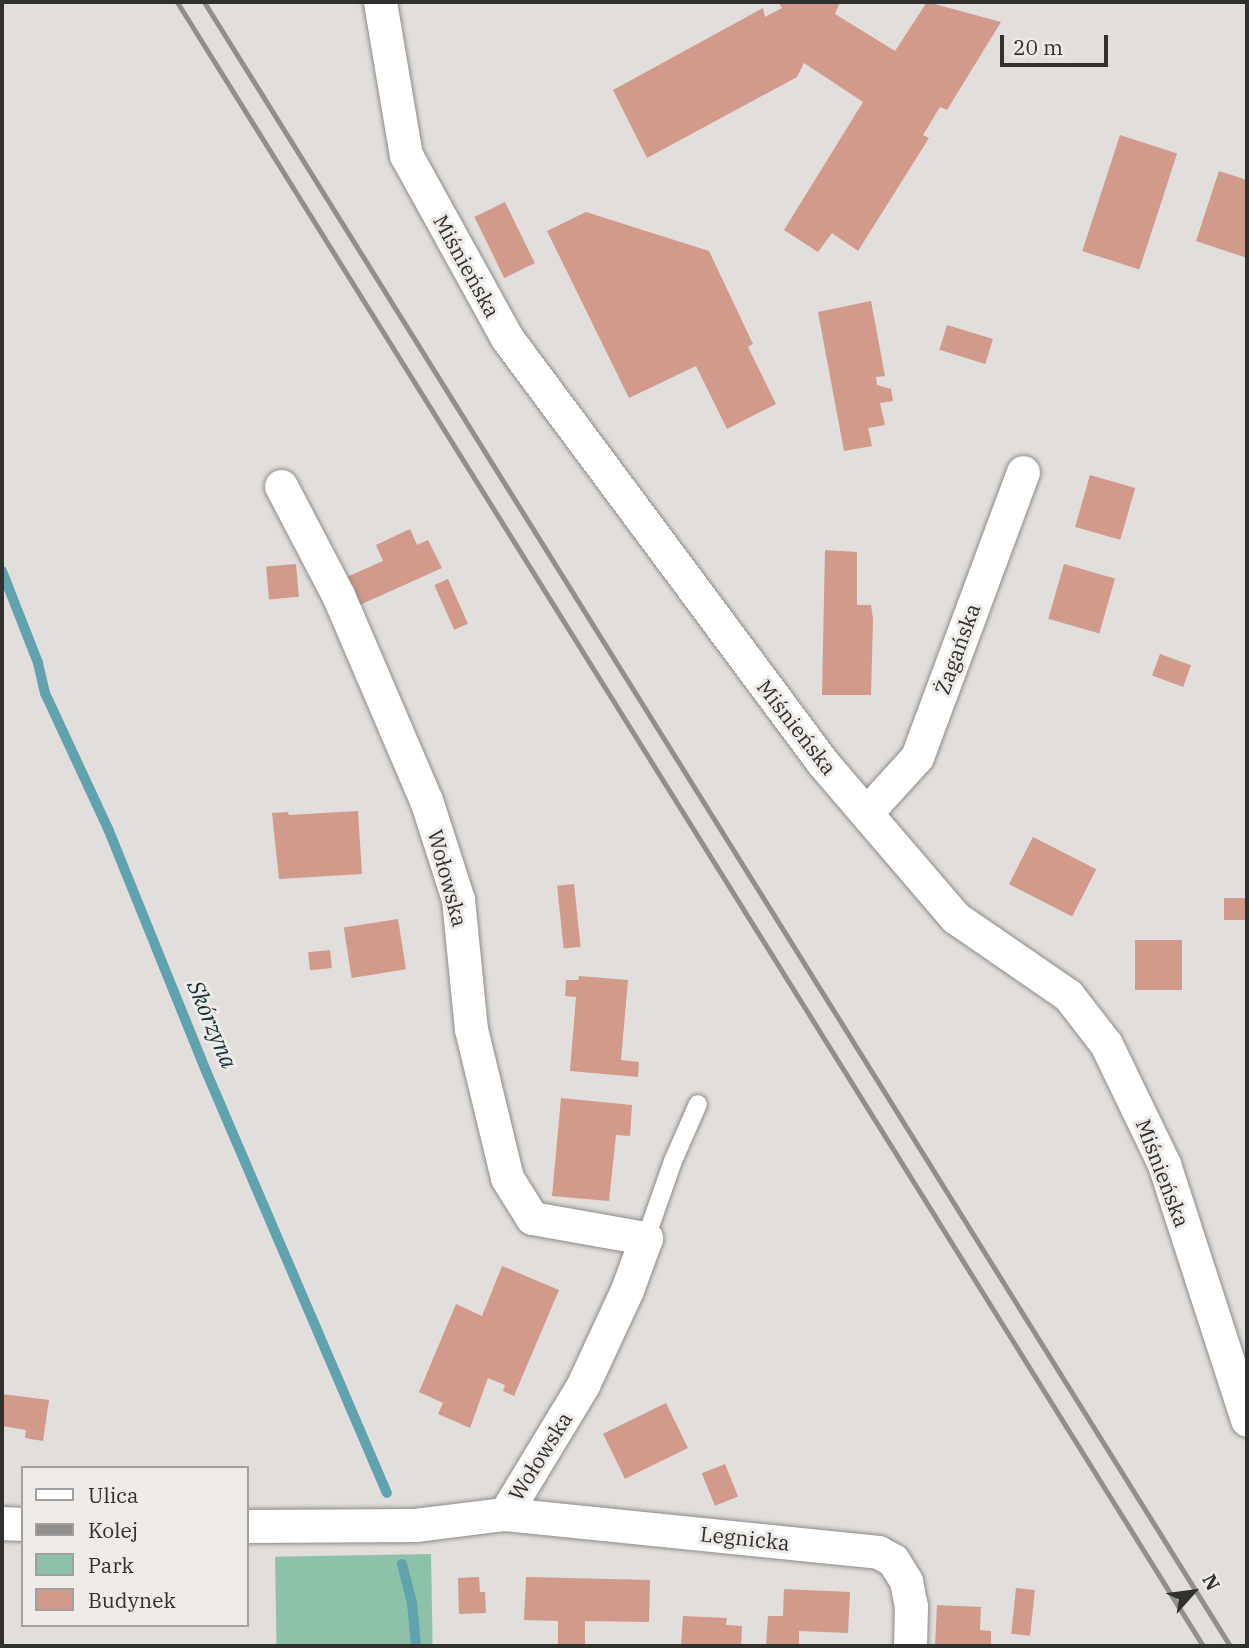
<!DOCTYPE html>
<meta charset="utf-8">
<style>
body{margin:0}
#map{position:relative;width:1249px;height:1648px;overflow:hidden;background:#e1dedb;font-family:"IBM Plex Serif",serif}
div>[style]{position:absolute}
.green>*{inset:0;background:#8dc2a8;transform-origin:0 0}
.stream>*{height:10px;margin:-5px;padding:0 5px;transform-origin:5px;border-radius:5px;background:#60a3af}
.building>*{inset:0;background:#d19a8a;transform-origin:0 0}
.roads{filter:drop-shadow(0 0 2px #8d8b87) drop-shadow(0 0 2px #8d8b87)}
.service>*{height:18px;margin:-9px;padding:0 9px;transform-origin:9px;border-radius:9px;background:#fff}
.minor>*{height:33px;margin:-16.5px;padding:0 16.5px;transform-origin:16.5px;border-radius:16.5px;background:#fff}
.rail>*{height:5px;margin:-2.5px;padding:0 2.5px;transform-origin:2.5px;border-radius:2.5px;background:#918f8d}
span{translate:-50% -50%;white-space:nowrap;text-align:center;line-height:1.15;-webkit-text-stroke:6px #eeebe8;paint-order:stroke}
.street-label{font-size:21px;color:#30302e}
.water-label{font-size:23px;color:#0f3136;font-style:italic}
.frame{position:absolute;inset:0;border:4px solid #30302e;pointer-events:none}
.legend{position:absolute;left:21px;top:1466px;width:228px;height:161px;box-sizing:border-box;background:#eeebe8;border:2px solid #a2a09e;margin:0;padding:9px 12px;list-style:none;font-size:21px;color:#30302e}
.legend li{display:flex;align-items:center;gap:14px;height:35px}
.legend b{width:35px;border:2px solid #a2a09e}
.north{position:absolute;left:1158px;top:1557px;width:70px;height:70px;-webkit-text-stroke:5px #eeebe8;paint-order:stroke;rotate:62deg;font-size:19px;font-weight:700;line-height:28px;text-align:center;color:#30302e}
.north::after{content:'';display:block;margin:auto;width:24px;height:32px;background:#30302e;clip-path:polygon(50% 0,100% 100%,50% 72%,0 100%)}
.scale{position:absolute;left:1000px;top:35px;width:108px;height:32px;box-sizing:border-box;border:4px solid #30302e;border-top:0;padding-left:9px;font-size:21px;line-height:24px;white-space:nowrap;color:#30302e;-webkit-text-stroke:5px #eeebe8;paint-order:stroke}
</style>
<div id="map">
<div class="green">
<div style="left:431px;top:1554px;width:92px;height:156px;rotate:89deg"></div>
</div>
<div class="stream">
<div style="left:2px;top:571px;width:99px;rotate:68.6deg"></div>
<div style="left:38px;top:663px;width:31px;rotate:77deg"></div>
<div style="left:45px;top:693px;width:152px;rotate:65.1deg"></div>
<div style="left:109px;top:831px;width:259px;rotate:68deg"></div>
<div style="left:206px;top:1071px;width:459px;rotate:66.8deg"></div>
<div style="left:402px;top:1564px;width:40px;rotate:75.6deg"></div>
<div style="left:412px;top:1603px;width:43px;rotate:84.7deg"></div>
</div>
<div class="building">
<div style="clip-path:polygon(778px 2px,840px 2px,835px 14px,895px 51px,927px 2px,1001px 22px,947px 110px,940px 107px,923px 135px,929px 138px,858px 251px,832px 233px,818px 252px,784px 230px,863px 102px,804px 63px,797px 77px,647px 158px,613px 90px,763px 8px,765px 17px,782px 8px)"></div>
<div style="left:1120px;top:135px;width:60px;height:122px;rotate:18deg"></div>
<div style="clip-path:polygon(1219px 171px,1247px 180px,1247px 258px,1196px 241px)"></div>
<div style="left:505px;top:202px;width:68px;height:34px;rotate:64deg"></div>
<div style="clip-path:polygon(586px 212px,709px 251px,753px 344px,748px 347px,776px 404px,727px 429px,696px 366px,629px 398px,547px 231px)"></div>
<div style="clip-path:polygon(871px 301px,885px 376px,876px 377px,877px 385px,891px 389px,893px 401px,880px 403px,885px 425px,868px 428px,872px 446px,844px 451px,818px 312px)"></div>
<div style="left:947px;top:325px;width:48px;height:26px;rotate:17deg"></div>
<div style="left:1090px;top:475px;width:47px;height:54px;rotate:16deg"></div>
<div style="clip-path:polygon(410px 529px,417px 545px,428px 540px,442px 568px,353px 608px,340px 580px,383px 561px,376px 545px)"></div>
<div style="clip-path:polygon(825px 550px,857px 552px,857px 605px,871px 605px,873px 619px,871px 695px,822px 695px)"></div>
<div style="left:296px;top:564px;width:33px;height:30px;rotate:85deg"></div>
<div style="left:1064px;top:564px;width:53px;height:57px;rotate:16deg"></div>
<div style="left:448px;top:579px;width:49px;height:15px;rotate:66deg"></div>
<div style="left:1160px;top:654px;width:33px;height:23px;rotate:20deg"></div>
<div style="clip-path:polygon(358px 811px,362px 874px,279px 879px,272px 813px,288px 812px,289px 815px)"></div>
<div style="left:1033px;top:837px;width:71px;height:53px;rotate:27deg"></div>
<div style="left:574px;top:884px;width:63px;height:17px;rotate:84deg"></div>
<div style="left:1247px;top:898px;width:22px;height:23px;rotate:90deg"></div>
<div style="left:398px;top:919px;width:51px;height:55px;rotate:81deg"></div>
<div style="left:1135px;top:940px;width:47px;height:50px"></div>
<div style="left:330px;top:950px;width:18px;height:22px;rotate:84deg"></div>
<div style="clip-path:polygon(579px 976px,628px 980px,621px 1060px,639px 1062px,638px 1077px,570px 1071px,576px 997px,565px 996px,566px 980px,578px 980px)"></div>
<div style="clip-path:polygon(561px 1098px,632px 1105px,630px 1136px,616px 1135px,609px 1201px,552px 1196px)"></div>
<div style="clip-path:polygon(502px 1266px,559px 1290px,514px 1396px,503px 1391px,505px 1385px,488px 1378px,470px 1428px,438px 1414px,443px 1403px,419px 1392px,456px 1304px,482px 1316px)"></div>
<div style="clip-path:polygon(2px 1394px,49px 1400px,43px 1441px,25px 1438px,26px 1430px,2px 1426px)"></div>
<div style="left:666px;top:1403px;width:50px;height:70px;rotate:64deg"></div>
<div style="left:725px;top:1464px;width:35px;height:25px;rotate:68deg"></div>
<div style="clip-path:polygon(479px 1577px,480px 1592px,485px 1592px,486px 1613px,459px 1614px,458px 1578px)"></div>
<div style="clip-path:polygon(526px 1577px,650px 1580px,649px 1622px,585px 1621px,585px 1646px,558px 1646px,558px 1621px,524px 1620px)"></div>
<div style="left:1016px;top:1588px;width:19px;height:46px;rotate:6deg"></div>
<div style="clip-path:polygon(784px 1589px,850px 1592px,848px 1633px,799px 1631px,799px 1646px,766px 1646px,768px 1616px,783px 1616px)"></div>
<div style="clip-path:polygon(937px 1605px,981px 1607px,980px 1630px,991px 1631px,991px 1646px,935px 1646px)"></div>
<div style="clip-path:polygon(683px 1616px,727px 1618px,726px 1625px,742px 1626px,741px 1646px,681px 1646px)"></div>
</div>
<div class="roads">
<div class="service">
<div style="left:646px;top:1238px;width:82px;rotate:-70.7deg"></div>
<div style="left:673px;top:1161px;width:62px;rotate:-66.3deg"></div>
</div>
<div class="minor">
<div style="left:380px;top:2px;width:155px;rotate:80.4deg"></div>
<div style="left:406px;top:155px;width:209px;rotate:61.1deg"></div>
<div style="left:507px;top:338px;width:530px;rotate:53.37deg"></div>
<div style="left:823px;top:763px;width:204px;rotate:49.4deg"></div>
<div style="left:956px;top:918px;width:136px;rotate:34.5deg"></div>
<div style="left:1068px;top:995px;width:62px;rotate:52.2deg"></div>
<div style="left:1106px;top:1044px;width:133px;rotate:64.2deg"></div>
<div style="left:1164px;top:1164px;width:269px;rotate:72deg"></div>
<div style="left:281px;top:486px;width:123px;rotate:62.4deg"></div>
<div style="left:338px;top:595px;width:223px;rotate:66.8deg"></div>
<div style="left:426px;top:800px;width:104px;rotate:72.1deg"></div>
<div style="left:458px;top:899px;width:131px;rotate:84.3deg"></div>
<div style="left:471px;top:1029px;width:153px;rotate:76.4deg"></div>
<div style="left:507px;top:1178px;width:47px;rotate:58deg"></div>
<div style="left:532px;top:1218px;width:116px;rotate:10deg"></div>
<div style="left:646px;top:1238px;width:55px;rotate:110.1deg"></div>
<div style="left:627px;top:1290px;width:105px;rotate:114.9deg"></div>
<div style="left:583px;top:1385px;width:151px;rotate:121.2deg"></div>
<div style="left:867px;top:812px;width:74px;rotate:-47.7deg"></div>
<div style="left:917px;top:757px;width:304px;rotate:-69.6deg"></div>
<div style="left:2px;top:1523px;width:21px;rotate:3deg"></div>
<div style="left:247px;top:1526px;width:168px;rotate:-0.3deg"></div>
<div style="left:415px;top:1525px;width:91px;rotate:-7deg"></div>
<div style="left:505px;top:1514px;width:375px;rotate:5.8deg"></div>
<div style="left:878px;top:1552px;width:17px;rotate:28deg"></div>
<div style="left:893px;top:1560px;width:25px;rotate:58deg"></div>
<div style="left:906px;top:1581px;width:25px;rotate:79deg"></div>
<div style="left:911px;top:1606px;width:40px;rotate:91.4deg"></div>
</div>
</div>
<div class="rail">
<div style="left:177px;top:2px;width:1938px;rotate:58.03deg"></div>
<div style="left:204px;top:2px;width:1938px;rotate:58.03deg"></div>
</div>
<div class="street-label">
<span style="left:467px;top:266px;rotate:61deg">Miśnieńska</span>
<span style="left:957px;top:649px;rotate:-70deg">Żagańska</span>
<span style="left:797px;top:727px;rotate:52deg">Miśnieńska</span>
<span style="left:448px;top:878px;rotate:75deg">Wołowska</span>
<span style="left:1163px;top:1173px;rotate:69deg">Miśnieńska</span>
<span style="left:540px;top:1456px;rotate:-58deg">Wołowska</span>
<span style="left:745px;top:1538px;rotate:6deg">Legnicka</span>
</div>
<div class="water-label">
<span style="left:213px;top:1024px;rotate:67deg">Skórzyna</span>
</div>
<div class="frame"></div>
<ul class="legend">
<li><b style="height:9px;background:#fff"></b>Ulica</li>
<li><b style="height:9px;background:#918f8d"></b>Kolej</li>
<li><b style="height:19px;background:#8dc2a8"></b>Park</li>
<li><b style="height:19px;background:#d19a8a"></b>Budynek</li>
</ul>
<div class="north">N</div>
<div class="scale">20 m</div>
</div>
